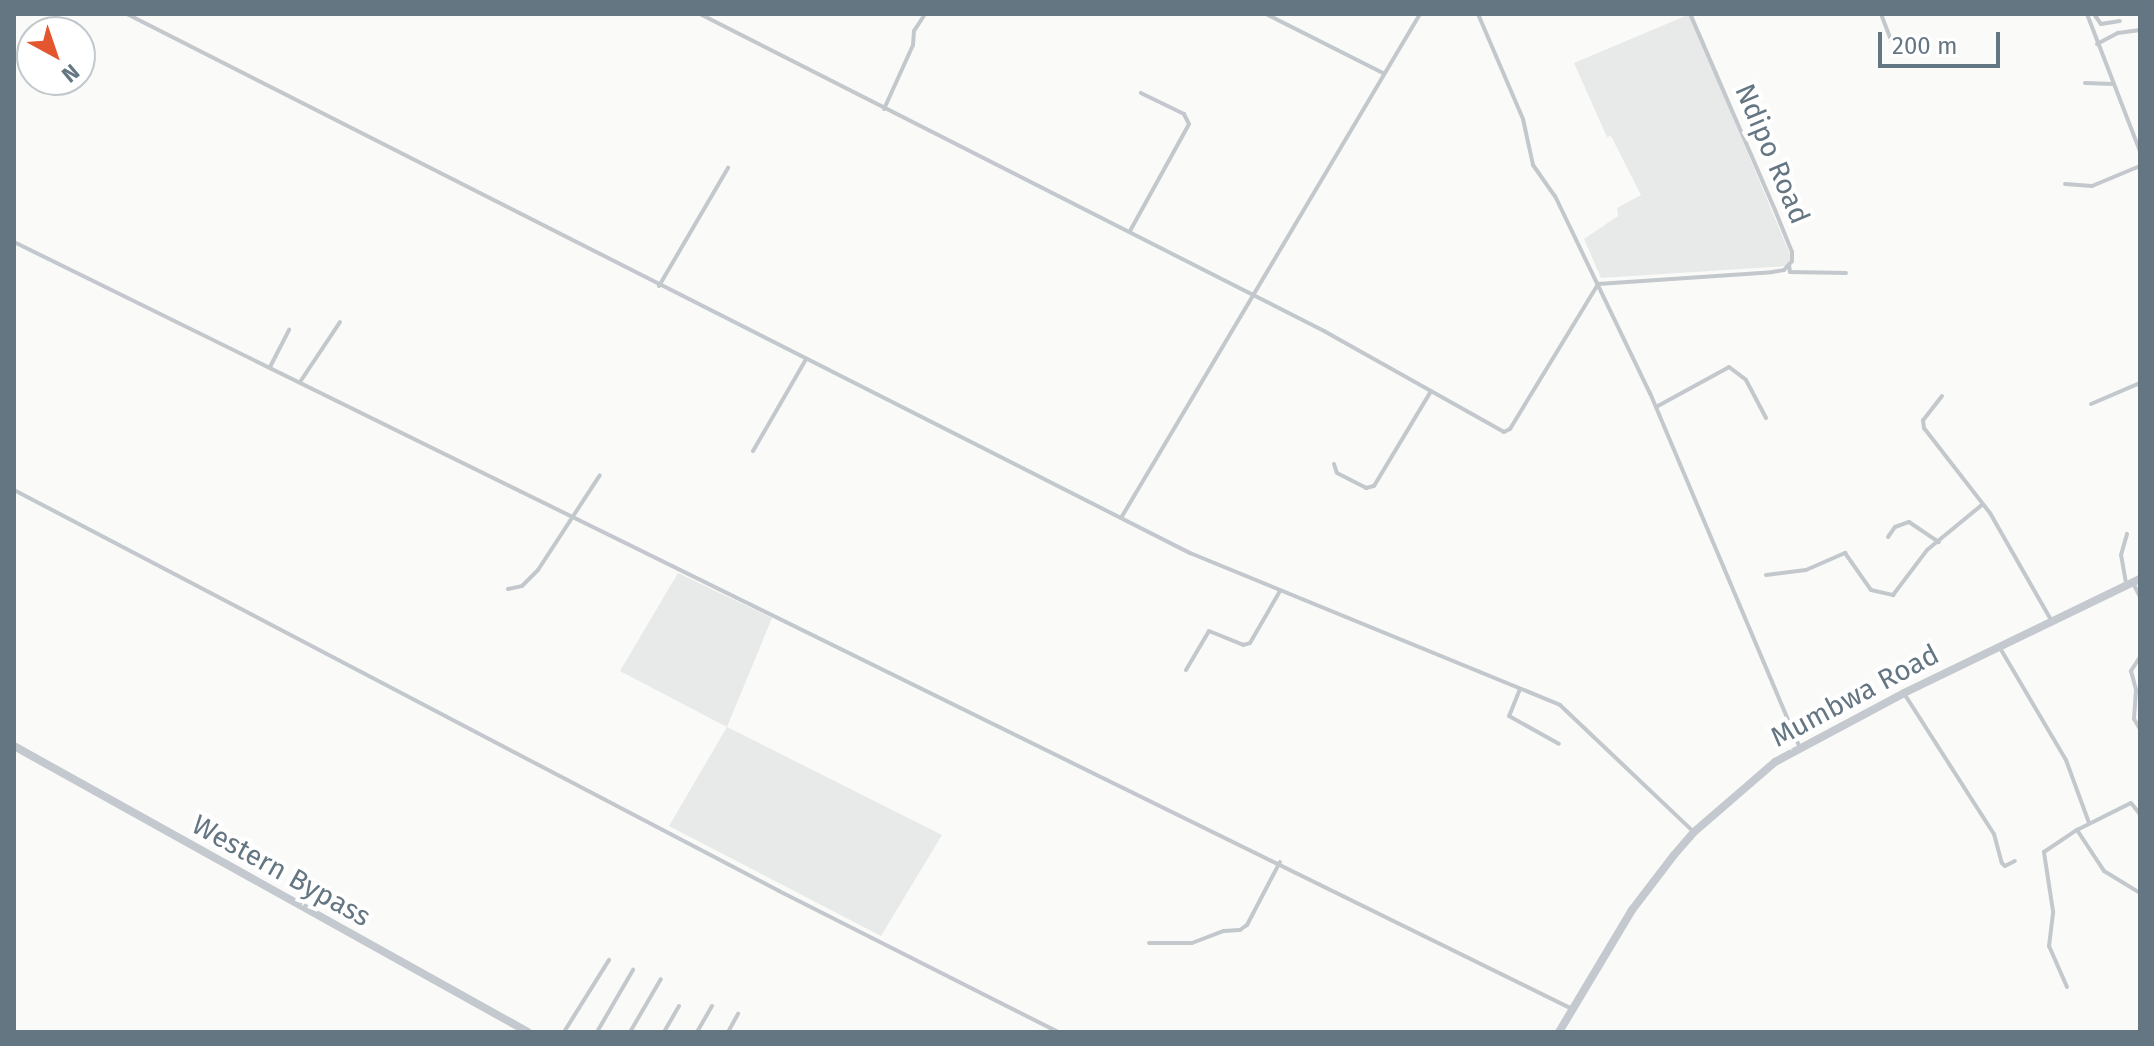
<!DOCTYPE html>
<style>
body{margin:0}
#map{position:relative;width:2154px;height:1046px;overflow:hidden;background:#fafaf8;font-family:"Fira Sans",sans-serif}
div>[style]{position:absolute}
.built>*{inset:0;background:#e8e9e9}
.street>*{height:4px;margin:-2px;padding:0 2px;transform-origin:2px;border-radius:2px;background:#c3c8cc}
.primary>*{height:8px;margin:-4px;padding:0 4px;transform-origin:4px;border-radius:4px;background:#c3c9ce}
span{translate:-50% -50%;white-space:nowrap;text-align:center;line-height:1.15;-webkit-text-stroke:8px #fff;paint-order:stroke}
.street-label{font-size:28px;color:#657683}
.frame{position:absolute;inset:0;border:16px solid #657683;pointer-events:none}
.north{position:absolute;left:16px;top:16px;width:80px;height:80px;box-sizing:border-box;background:#fff;border:2px solid #c1c8cd;border-radius:50%;rotate:140deg;font-size:22px;font-weight:700;line-height:32px;text-align:center;color:#657683}
.north::after{content:'';display:block;margin:auto;width:28px;height:36px;background:#e4572e;clip-path:polygon(50% 0,100% 100%,50% 72%,0 100%)}
.scale{position:absolute;left:1878px;top:32px;width:122px;height:36px;box-sizing:border-box;border:4px solid #657683;border-top:0;padding-left:10px;font-size:24px;line-height:28px;white-space:nowrap;color:#657683;-webkit-text-stroke:6px #fff;paint-order:stroke}
</style>
<div id="map">
<div class="built">
<div style="clip-path:polygon(1690px 14px,1791px 257px,1787px 266px,1601px 278px,1584px 239px,1618px 216px,1617px 208px,1641px 195px,1611px 136px,1607px 137px,1574px 63px)"></div>
<div style="clip-path:polygon(678px 573px,772px 618px,727px 727px,942px 835px,881px 936px,669px 826px,727px 727px,620px 671px)"></div>
</div>
<div class="street">
<div style="left:127px;top:14px;width:1192px;rotate:26.89deg"></div>
<div style="left:1190px;top:553px;width:400px;rotate:22.3deg"></div>
<div style="left:1560px;top:705px;width:185px;rotate:43.5deg"></div>
<div style="left:700px;top:14px;width:700px;rotate:26.93deg"></div>
<div style="left:1324px;top:331px;width:206px;rotate:29.3deg"></div>
<div style="left:1504px;top:432px;width:7px;rotate:-27deg"></div>
<div style="left:1510px;top:429px;width:170px;rotate:-58.7deg"></div>
<div style="left:1598px;top:284px;width:174px;rotate:-3.9deg"></div>
<div style="left:1772px;top:272px;width:12px;rotate:-9deg"></div>
<div style="left:1784px;top:270px;width:12px;rotate:-48deg"></div>
<div style="left:1792px;top:261px;width:9px;rotate:-90deg"></div>
<div style="left:1792px;top:252px;width:45px;rotate:-112deg"></div>
<div style="left:1775px;top:210px;width:214px;rotate:-113.4deg"></div>
<div style="left:1266px;top:14px;width:131px;rotate:26.8deg"></div>
<div style="left:1478px;top:14px;width:114px;rotate:66.8deg"></div>
<div style="left:1523px;top:119px;width:47px;rotate:77.7deg"></div>
<div style="left:1533px;top:165px;width:38px;rotate:55deg"></div>
<div style="left:1555px;top:196px;width:219px;rotate:64.3deg"></div>
<div style="left:1650px;top:393px;width:383px;rotate:67.1deg"></div>
<div style="left:1881px;top:14px;width:28px;rotate:69deg"></div>
<div style="left:2087px;top:14px;width:147px;rotate:68.9deg"></div>
<div style="left:2094px;top:14px;width:12px;rotate:55deg"></div>
<div style="left:2101px;top:24px;width:19px;rotate:-9deg"></div>
<div style="left:2097px;top:44px;width:24px;rotate:-28deg"></div>
<div style="left:2118px;top:33px;width:22px;rotate:-8deg"></div>
<div style="left:2085px;top:83px;width:28px;rotate:2deg"></div>
<div style="left:884px;top:109px;width:70px;rotate:-65.6deg"></div>
<div style="left:913px;top:45px;width:14px;rotate:-86deg"></div>
<div style="left:914px;top:31px;width:20px;rotate:-57deg"></div>
<div style="left:2065px;top:184px;width:27px;rotate:4deg"></div>
<div style="left:2092px;top:186px;width:52px;rotate:-22.6deg"></div>
<div style="left:1130px;top:231px;width:122px;rotate:-61.1deg"></div>
<div style="left:1189px;top:124px;width:11px;rotate:-117deg"></div>
<div style="left:1184px;top:114px;width:48px;rotate:-154deg"></div>
<div style="left:14px;top:242px;width:1737px;rotate:26.21deg"></div>
<div style="left:1789px;top:265px;width:7px;rotate:82deg"></div>
<div style="left:1790px;top:272px;width:56px;rotate:1deg"></div>
<div style="left:659px;top:286px;width:137px;rotate:-59.7deg"></div>
<div style="left:270px;top:367px;width:42px;rotate:-62.8deg"></div>
<div style="left:300px;top:382px;width:72px;rotate:-56.3deg"></div>
<div style="left:1942px;top:396px;width:31px;rotate:128deg"></div>
<div style="left:1923px;top:420px;width:8px;rotate:83deg"></div>
<div style="left:1924px;top:428px;width:108px;rotate:52.2deg"></div>
<div style="left:1990px;top:513px;width:123px;rotate:60.3deg"></div>
<div style="left:2091px;top:404px;width:53px;rotate:-23.2deg"></div>
<div style="left:1656px;top:407px;width:83px;rotate:-28.7deg"></div>
<div style="left:1729px;top:367px;width:21px;rotate:37deg"></div>
<div style="left:1746px;top:380px;width:43px;rotate:62.2deg"></div>
<div style="left:753px;top:451px;width:104px;rotate:-60deg"></div>
<div style="left:1334px;top:464px;width:9px;rotate:72deg"></div>
<div style="left:1337px;top:473px;width:33px;rotate:27deg"></div>
<div style="left:1366px;top:488px;width:8px;rotate:-14deg"></div>
<div style="left:1374px;top:486px;width:111px;rotate:-59deg"></div>
<div style="left:14px;top:490px;width:864px;rotate:27.66deg"></div>
<div style="left:779px;top:891px;width:313px;rotate:26.8deg"></div>
<div style="left:1121px;top:518px;width:586px;rotate:-59.32deg"></div>
<div style="left:1888px;top:537px;width:12px;rotate:-55deg"></div>
<div style="left:1895px;top:527px;width:15px;rotate:-20deg"></div>
<div style="left:1909px;top:522px;width:36px;rotate:34deg"></div>
<div style="left:1766px;top:575px;width:40px;rotate:-7.1deg"></div>
<div style="left:1806px;top:570px;width:43px;rotate:-23.6deg"></div>
<div style="left:1845px;top:553px;width:45px;rotate:54.9deg"></div>
<div style="left:1871px;top:590px;width:23px;rotate:13deg"></div>
<div style="left:1893px;top:595px;width:56px;rotate:-52.9deg"></div>
<div style="left:1927px;top:550px;width:72px;rotate:-39.4deg"></div>
<div style="left:2126px;top:583px;width:28px;rotate:-100deg"></div>
<div style="left:2121px;top:555px;width:22px;rotate:-74deg"></div>
<div style="left:2133px;top:583px;width:16px;rotate:63deg"></div>
<div style="left:508px;top:589px;width:14px;rotate:-12deg"></div>
<div style="left:522px;top:586px;width:23px;rotate:-45deg"></div>
<div style="left:538px;top:570px;width:113px;rotate:-56.9deg"></div>
<div style="left:2000px;top:648px;width:130px;rotate:59.5deg"></div>
<div style="left:2066px;top:760px;width:67px;rotate:69.9deg"></div>
<div style="left:2140px;top:657px;width:17px;rotate:123deg"></div>
<div style="left:2131px;top:671px;width:20px;rotate:75deg"></div>
<div style="left:2136px;top:690px;width:29px;rotate:94deg"></div>
<div style="left:2134px;top:719px;width:12px;rotate:59deg"></div>
<div style="left:1186px;top:670px;width:45px;rotate:-59.5deg"></div>
<div style="left:1209px;top:631px;width:37px;rotate:22deg"></div>
<div style="left:1243px;top:645px;width:7px;rotate:-16deg"></div>
<div style="left:1250px;top:643px;width:60px;rotate:-60deg"></div>
<div style="left:1520px;top:689px;width:29px;rotate:112deg"></div>
<div style="left:1509px;top:716px;width:57px;rotate:29.2deg"></div>
<div style="left:1905px;top:695px;width:165px;rotate:57.4deg"></div>
<div style="left:1994px;top:834px;width:30px;rotate:75deg"></div>
<div style="left:2002px;top:863px;width:4px;rotate:45deg"></div>
<div style="left:2005px;top:866px;width:11px;rotate:-27deg"></div>
<div style="left:2077px;top:830px;width:49px;rotate:56.6deg"></div>
<div style="left:2104px;top:871px;width:42px;rotate:31.4deg"></div>
<div style="left:1149px;top:943px;width:43px"></div>
<div style="left:1192px;top:943px;width:34px;rotate:-21deg"></div>
<div style="left:1224px;top:931px;width:16px;rotate:-4deg"></div>
<div style="left:1240px;top:930px;width:9px;rotate:-36deg"></div>
<div style="left:1247px;top:925px;width:71px;rotate:-62.4deg"></div>
<div style="left:2067px;top:987px;width:45px;rotate:-113.7deg"></div>
<div style="left:2049px;top:946px;width:35px;rotate:-83deg"></div>
<div style="left:2053px;top:911px;width:60px;rotate:-98.7deg"></div>
<div style="left:2044px;top:852px;width:40px;rotate:-34deg"></div>
<div style="left:2077px;top:830px;width:60px;rotate:-26.6deg"></div>
<div style="left:2131px;top:803px;width:14px;rotate:51deg"></div>
<div style="left:564px;top:1032px;width:85px;rotate:-58deg"></div>
<div style="left:597px;top:1032px;width:72px;rotate:-59.9deg"></div>
<div style="left:630px;top:1032px;width:61px;rotate:-59.7deg"></div>
<div style="left:664px;top:1032px;width:30px;rotate:-60deg"></div>
<div style="left:697px;top:1032px;width:30px;rotate:-60deg"></div>
<div style="left:728px;top:1032px;width:21px;rotate:-61deg"></div>
</div>
<div class="primary">
<div style="left:14px;top:746px;width:588px;rotate:29.09deg"></div>
<div style="left:1559px;top:1032px;width:142px;rotate:-59.1deg"></div>
<div style="left:1632px;top:910px;width:69px;rotate:-52.6deg"></div>
<div style="left:1674px;top:855px;width:30px;rotate:-49deg"></div>
<div style="left:1694px;top:832px;width:107px;rotate:-40.8deg"></div>
<div style="left:1775px;top:762px;width:146px;rotate:-28.1deg"></div>
<div style="left:1904px;top:693px;width:262px;rotate:-25.8deg"></div>
</div>
<div class="street-label">
<span style="left:1772px;top:154px;rotate:67deg">Ndipo Road</span>
<span style="left:1855px;top:696px;rotate:-28deg">Mumbwa Road</span>
<span style="left:281px;top:871px;rotate:29deg">Western Bypass</span>
</div>
<div class="frame"></div>
<div class="north">N</div>
<div class="scale">200 m</div>
</div>
